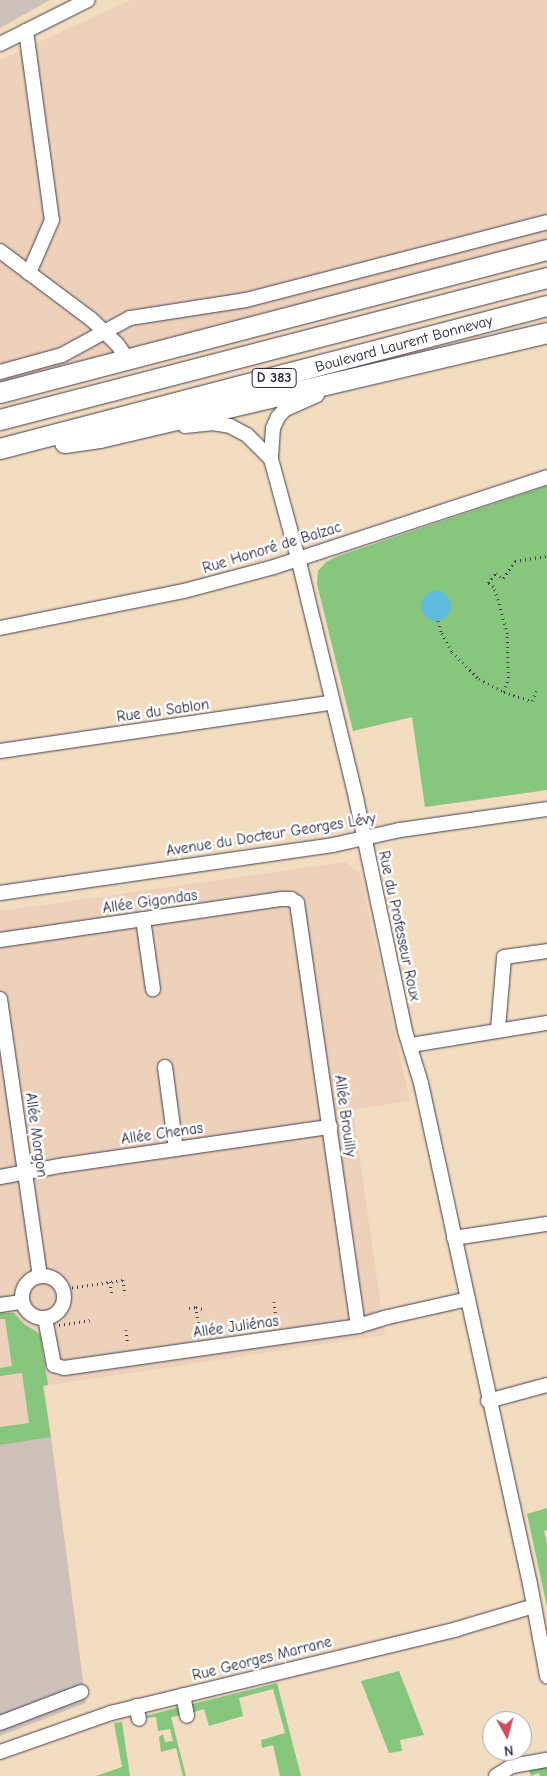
<!DOCTYPE html>
<meta charset="utf-8">
<style>
body{margin:0}
#map{position:relative;width:547px;height:1776px;overflow:hidden;background:#f3ddc0;font-family:"Comic Neue",sans-serif}
div>[style]{position:absolute}
.built>*{inset:0;background:#edd1ba}
.industrial>*{inset:0;background:#cec1ba}
.green>*{inset:0;background:#86c67d}
.water>*{inset:0;background:#5ebbdc}
.round{border-radius:50%}
.path>*{height:2.5px;margin-top:-1.25px;transform-origin:0;background:repeating-linear-gradient(90deg,#413e4f 0 1px,transparent 0 5px)}
.roads{filter:drop-shadow(0 0 1px #413e4f) drop-shadow(0 0 1px #413e4f)}
.minor>*{height:14px;margin:-7px;padding:0 7px;transform-origin:7px;border-radius:7px;background:#fff}
.minor>.ring{margin:-7px;padding:0;box-sizing:content-box;background:none;border:14px solid #fff;border-radius:50%}
.highway>*{height:20px;margin:-10px;padding:0 10px;transform-origin:10px;border-radius:10px;background:#fff}
span{translate:-50% -50%;white-space:nowrap;text-align:center;line-height:1.15;-webkit-text-stroke:5px #fff;paint-order:stroke}
.shield-label span{padding:1px 4px;background:#fff;border:1px solid;border-radius:4px;-webkit-text-stroke-width:0}
.shield-label{font-size:14px;color:#22223b;font-weight:700}
.street-label{font-size:15px;color:#22223b}
.north{position:absolute;left:482px;top:1711px;width:50px;height:50px;box-sizing:border-box;background:#fff;border:1px solid #a7a7b1;border-radius:50%;rotate:173deg;font-size:14px;font-weight:700;line-height:20px;text-align:center;color:#22223b}
.north::after{content:'';display:block;margin:auto;width:18px;height:22px;background:#d1495b;clip-path:polygon(50% 0,100% 100%,50% 72%,0 100%)}
</style>
<div id="map">
<div class="built">
<div style="clip-path:polygon(131px 0,547px 0,547px 239px,0 383px,0 60px)"></div>
<div style="clip-path:polygon(345px 862px,360px 873px,410px 1101px,353px 1110px,385px 1335px,44px 1386px,51px 1437px,0 1445px,0 911px)"></div>
</div>
<div class="industrial">
<div style="clip-path:polygon(0 0,50px 0,0 28px)"></div>
<div style="clip-path:polygon(51px 1437px,86px 1703px,0 1736px,0 1445px)"></div>
</div>
<div class="green">
<div style="clip-path:polygon(547px 486px,547px 790px,425px 807px,412px 717px,353px 731px,317px 584px,318px 571px,326px 562px,338px 556px)"></div>
<div style="clip-path:polygon(0 1313px,14px 1313px,24px 1324px,40px 1334px,48px 1385px,43px 1386px,51px 1437px,0 1445px,0 1427px,29px 1423px,22px 1373px,0 1376px,0 1368px,12px 1366px,5px 1319px,0 1319px)"></div>
<div style="clip-path:polygon(547px 1508px,547px 1530px,544px 1531px,547px 1544px,547px 1607px,527px 1514px)"></div>
<div style="clip-path:polygon(399px 1671px,424px 1735px,400px 1740px,402px 1751px,389px 1753px,361px 1681px)"></div>
<div style="clip-path:polygon(277px 1683px,301px 1776px,280px 1776px,273px 1745px,262px 1748px,261px 1740px,285px 1733px,273px 1689px,239px 1698px,243px 1716px,209px 1726px,204px 1709px,194px 1712px,192px 1704px)"></div>
<div style="clip-path:polygon(180px 1707px,181px 1715px,171px 1717px,186px 1776px,183px 1776px,176px 1748px,161px 1752px,159px 1737px,163px 1734px,165px 1742px,173px 1741px,170px 1729px,158px 1731px,156px 1717px,145px 1718px,145px 1716px)"></div>
<div style="clip-path:polygon(122px 1722px,130px 1776px,96px 1776px,122px 1767px,114px 1723px)"></div>
<div style="clip-path:polygon(547px 1764px,547px 1776px,540px 1776px,539px 1773px,531px 1776px,528px 1768px)"></div>
</div>
<div class="water">
<div class="round" style="left:421px;top:591px;width:30px;height:30px"></div>
</div>
<div class="path">
<div style="left:438px;top:621px;width:13px;rotate:72deg"></div>
<div style="left:442px;top:633px;width:21px;rotate:62deg"></div>
<div style="left:452px;top:652px;width:38px;rotate:45deg"></div>
<div style="left:479px;top:679px;width:28px;rotate:27deg"></div>
<div style="left:504px;top:692px;width:29px;rotate:18deg"></div>
<div style="left:532px;top:701px;width:11px;rotate:-68deg"></div>
<div style="left:504px;top:692px;width:15px;rotate:-74deg"></div>
<div style="left:508px;top:678px;width:44px;rotate:-91.3deg"></div>
<div style="left:507px;top:634px;width:35px;rotate:-105deg"></div>
<div style="left:498px;top:600px;width:14px;rotate:-111deg"></div>
<div style="left:493px;top:587px;width:6px;rotate:-141deg"></div>
<div style="left:488px;top:583px;width:13px;rotate:-51deg"></div>
<div style="left:496px;top:573px;width:9px;rotate:36deg"></div>
<div style="left:503px;top:578px;width:21px;rotate:-55deg"></div>
<div style="left:515px;top:561px;width:32px;rotate:-9deg"></div>
<div style="left:110px;top:1282px;width:11px;rotate:80deg"></div>
<div style="left:62px;top:1289px;width:62px;rotate:-8.4deg"></div>
<div style="left:123px;top:1280px;width:15px;rotate:82deg"></div>
<div style="left:274px;top:1302px;width:21px;rotate:82deg"></div>
<div style="left:196px;top:1307px;width:7px;rotate:16deg"></div>
<div style="left:189px;top:1308px;width:7px;rotate:-8deg"></div>
<div style="left:196px;top:1307px;width:27px;rotate:82deg"></div>
<div style="left:59px;top:1325px;width:31px;rotate:-9deg"></div>
<div style="left:126px;top:1330px;width:15px;rotate:82deg"></div>
</div>
<div class="roads">
<div class="minor">
<div style="left:26px;top:31px;width:191px;rotate:82.2deg"></div>
<div style="left:52px;top:220px;width:58px;rotate:113.5deg"></div>
<div style="left:0;top:44px;width:98px;rotate:-26.6deg"></div>
<div style="left:0;top:251px;width:114px;rotate:36.8deg"></div>
<div style="left:91px;top:319px;width:36px;rotate:44deg"></div>
<div style="left:117px;top:344px;width:19px;rotate:55deg"></div>
<div style="left:0;top:372px;width:64px;rotate:-15.3deg"></div>
<div style="left:62px;top:355px;width:77px;rotate:-28.6deg"></div>
<div style="left:130px;top:318px;width:117px;rotate:-8.8deg"></div>
<div style="left:246px;top:300px;width:311px;rotate:-14.5deg"></div>
<div style="left:317px;top:395px;width:35px;rotate:156deg"></div>
<div style="left:285px;top:409px;width:11px;rotate:131deg"></div>
<div style="left:278px;top:417px;width:12px;rotate:114deg"></div>
<div style="left:273px;top:428px;width:31px;rotate:94deg"></div>
<div style="left:271px;top:459px;width:111px;rotate:74.8deg"></div>
<div style="left:300px;top:566px;width:239px;rotate:76.4deg"></div>
<div style="left:356px;top:798px;width:238px;rotate:78.1deg"></div>
<div style="left:405px;top:1031px;width:54px;rotate:72.9deg"></div>
<div style="left:421px;top:1083px;width:513px;rotate:77.73deg"></div>
<div style="left:530px;top:1584px;width:94px;rotate:79.5deg"></div>
<div style="left:185px;top:426px;width:27px;rotate:-6deg"></div>
<div style="left:212px;top:423px;width:18px;rotate:9deg"></div>
<div style="left:230px;top:426px;width:19px;rotate:28deg"></div>
<div style="left:247px;top:435px;width:34px;rotate:45deg"></div>
<div style="left:0;top:628px;width:188px;rotate:-11.4deg"></div>
<div style="left:184px;top:591px;width:93px;rotate:-14.9deg"></div>
<div style="left:274px;top:567px;width:287px;rotate:-18.2deg"></div>
<div style="left:0;top:751px;width:334px;rotate:-8.3deg"></div>
<div style="left:0;top:893px;width:336px;rotate:-8.2deg"></div>
<div style="left:333px;top:845px;width:69px;rotate:-12.6deg"></div>
<div style="left:400px;top:830px;width:148px;rotate:-8.1deg"></div>
<div style="left:143px;top:919px;width:71px;rotate:81.9deg"></div>
<div style="left:0;top:940px;width:285px;rotate:-8.3deg"></div>
<div style="left:282px;top:899px;width:9px"></div>
<div style="left:291px;top:899px;width:7px;rotate:34deg"></div>
<div style="left:297px;top:903px;width:427px;rotate:81.8deg"></div>
<div style="left:0;top:999px;width:280px;rotate:81.8deg"></div>
<div style="left:498px;top:1029px;width:72px;rotate:-85.2deg"></div>
<div style="left:504px;top:957px;width:43px;rotate:-7.9deg"></div>
<div style="left:411px;top:1045px;width:138px;rotate:-9.2deg"></div>
<div style="left:165px;top:1067px;width:83px;rotate:82.4deg"></div>
<div style="left:0;top:1177px;width:66px;rotate:-10.5deg"></div>
<div style="left:65px;top:1165px;width:268px;rotate:-8.2deg"></div>
<div style="left:454px;top:1238px;width:94px;rotate:-8.6deg"></div>
<div class="ring" style="left:22px;top:1276px;width:28px;height:28px"></div>
<div style="left:0;top:1305px;width:22px;rotate:-8deg"></div>
<div style="left:45px;top:1318px;width:48px;rotate:79.2deg"></div>
<div style="left:54px;top:1365px;width:10px;rotate:17deg"></div>
<div style="left:64px;top:1368px;width:297px;rotate:-8.1deg"></div>
<div style="left:358px;top:1326px;width:31px;rotate:-17deg"></div>
<div style="left:388px;top:1317px;width:82px;rotate:-12.7deg"></div>
<div style="left:488px;top:1401px;width:61px;rotate:-15.2deg"></div>
<div style="left:183px;top:1695px;width:21px;rotate:79deg"></div>
<div style="left:136px;top:1706px;width:13px;rotate:77deg"></div>
<div style="left:0;top:1723px;width:87px;rotate:-20.9deg"></div>
<div style="left:0;top:1752px;width:118px;rotate:-19.4deg"></div>
<div style="left:111px;top:1713px;width:356px;rotate:-13.6deg"></div>
<div style="left:457px;top:1629px;width:80px;rotate:-16.6deg"></div>
<div style="left:496px;top:1776px;width:19px;rotate:-32deg"></div>
<div style="left:512px;top:1766px;width:36px;rotate:-10deg"></div>
</div>
<div class="highway">
<div style="left:0;top:393px;width:565px;rotate:-14.65deg"></div>
<div style="left:0;top:420px;width:565px;rotate:-14.55deg"></div>
<div style="left:65px;top:443px;width:35px;rotate:-8deg"></div>
<div style="left:100px;top:438px;width:459px;rotate:-13.2deg"></div>
<div style="left:0;top:449px;width:565px;rotate:-14.65deg"></div>
</div>
</div>
<div class="shield-label">
<span style="left:274px;top:378px">D 383</span>
</div>
<div class="street-label">
<span style="left:404px;top:344px;rotate:-15deg">Boulevard Laurent Bonnevay</span>
<span style="left:272px;top:548px;rotate:-17deg">Rue Honoré de Balzac</span>
<span style="left:163px;top:711px;rotate:-8deg">Rue du Sablon</span>
<span style="left:271px;top:835px;rotate:-9deg">Avenue du Docteur Georges Lévy</span>
<span style="left:150px;top:902px;rotate:-8deg">Allée Gigondas</span>
<span style="left:399px;top:926px;rotate:78deg">Rue du Professeur Roux</span>
<span style="left:345px;top:1116px;rotate:82deg">Allée Brouilly</span>
<span style="left:162px;top:1134px;rotate:-8deg">Allée Chenas</span>
<span style="left:36px;top:1135px;rotate:82deg">Allée Morgon</span>
<span style="left:236px;top:1327px;rotate:-8deg">Allée Juliénas</span>
<span style="left:262px;top:1659px;rotate:-14deg">Rue Georges Marrane</span>
</div>
<div class="north">N</div>
</div>
